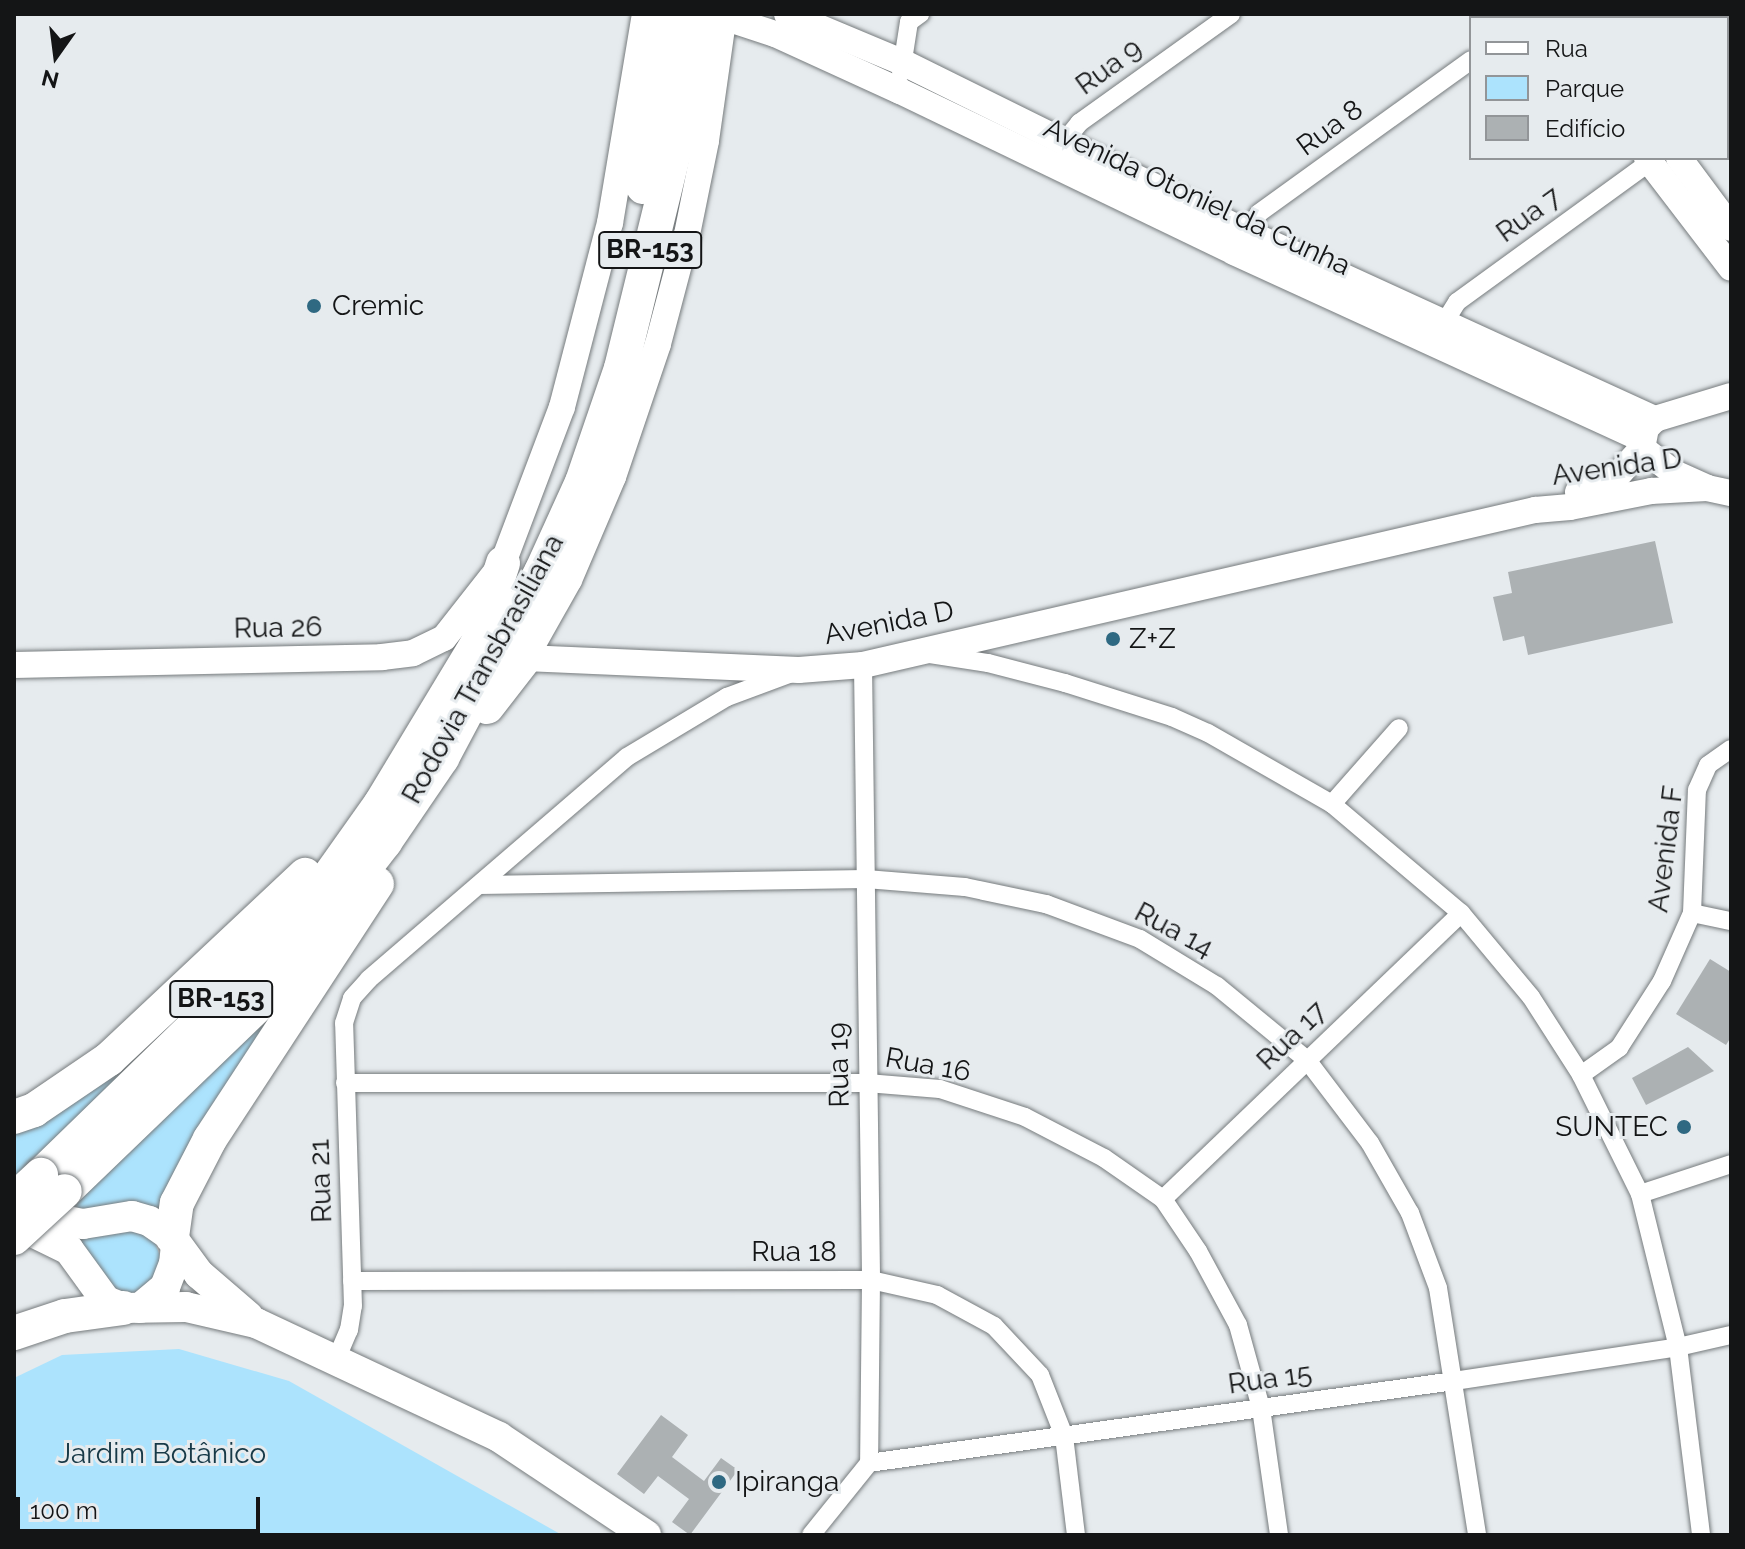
<!DOCTYPE html>
<meta charset="utf-8">
<style>
body{margin:0}
#map{position:relative;width:1745px;height:1549px;overflow:hidden;background:#e6ebee;font-family:Raleway,sans-serif}
div>[style]{position:absolute}
.green>*{inset:0;background:#ace3fd}
.building>*{inset:0;background:#acb1b3}
.roads{filter:drop-shadow(0 0 2px #767b7d) drop-shadow(0 0 2px #767b7d)}
.street>*{height:18px;margin:-9px;padding:0 9px;transform-origin:9px;border-radius:9px;background:#fff}
.secondary>*{height:26px;margin:-13px;padding:0 13px;transform-origin:13px;border-radius:13px;background:#fff}
.primary>*{height:30px;margin:-15px;padding:0 15px;transform-origin:15px;border-radius:15px;background:#fff}
.highway>*{height:34px;margin:-17px;padding:0 17px;transform-origin:17px;border-radius:17px;background:#fff}
.bridges{filter:drop-shadow(0 0 2px #767b7d) drop-shadow(0 0 2px #767b7d)}
.highway-bridge>*{height:34px;margin:-17px;padding:0 17px;transform-origin:17px;border-radius:17px;background:#fff}
.dots>*{width:22px;height:22px;translate:-50% -50%;box-sizing:border-box;border:4px solid #e6ebee;border-radius:50%}
span{translate:-50% -50%;white-space:nowrap;text-align:center;line-height:1.15;-webkit-text-stroke:6px #e6ebee;paint-order:stroke}
.shield-label span{padding:2px 6px;background:#e6ebee;border:2px solid;border-radius:6px;-webkit-text-stroke-width:0}
.shield-label{font-size:26px;color:#141516;font-weight:700}
.street-label{font-size:28px;color:#141516}
.poi-label{font-size:28px;color:#141516}
.left{translate:0 -50%;text-align:left}
.right{translate:-100% -50%;text-align:right}
.park-label{font-size:28px;color:#173947}
.frame{position:absolute;inset:0;border:16px solid #141516;pointer-events:none}
.legend{position:absolute;left:1469px;top:16px;width:260px;height:144px;box-sizing:border-box;background:#e6ebee;border:2px solid #929598;margin:0;padding:10px 14px;list-style:none;font-size:24px;color:#141516}
.legend li{display:flex;align-items:center;gap:16px;height:40px}
.legend b{width:40px;border:2px solid #929598}
.north{position:absolute;left:16px;top:16px;width:80px;height:80px;-webkit-text-stroke:6px #e6ebee;paint-order:stroke;rotate:194deg;font-size:22px;font-weight:700;line-height:32px;text-align:center;color:#141516}
.north::after{content:'';display:block;margin:auto;width:28px;height:36px;background:#141516;clip-path:polygon(50% 0,100% 100%,50% 72%,0 100%)}
.scale{position:absolute;left:16px;top:1497px;width:244px;height:36px;box-sizing:border-box;border:4px solid #141516;border-top:0;padding-left:10px;font-size:24px;line-height:28px;white-space:nowrap;color:#141516;-webkit-text-stroke:6px #e6ebee;paint-order:stroke}
</style>
<div id="map">
<div class="green">
<div style="clip-path:polygon(262px 939px,14px 1182px,14px 1125px)"></div>
<div style="clip-path:polygon(309px 974px,166px 1224px,84px 1215px,70px 1208px)"></div>
<div style="clip-path:polygon(14px 1208px,133px 1228px,153px 1238px,160px 1256px,156px 1281px,127px 1301px)"></div>
<div style="clip-path:polygon(179px 1349px,289px 1381px,562px 1535px,14px 1535px,14px 1378px,62px 1355px)"></div>
</div>
<div class="building">
<div style="clip-path:polygon(1655px 541px,1673px 623px,1528px 655px,1524px 636px,1503px 641px,1493px 597px,1512px 593px,1508px 572px)"></div>
<div style="clip-path:polygon(1710px 959px,1731px 972px,1731px 1037px,1726px 1045px,1676px 1014px)"></div>
<div style="clip-path:polygon(1688px 1047px,1714px 1071px,1646px 1105px,1632px 1078px)"></div>
<div style="clip-path:polygon(661px 1415px,688px 1435px,672px 1457px,704px 1481px,721px 1458px,738px 1470px,690px 1535px,672px 1522px,689px 1499px,658px 1476px,644px 1494px,617px 1474px)"></div>
</div>
<div class="roads">
<div class="street">
<div style="left:901px;top:73px;width:52px;rotate:-81.1deg"></div>
<div style="left:909px;top:22px;width:14px;rotate:-36deg"></div>
<div style="left:1727px;top:107px;width:5px;rotate:-37deg"></div>
<div style="left:1063px;top:143px;width:26px;rotate:-51deg"></div>
<div style="left:1079px;top:123px;width:187px;rotate:-35.6deg"></div>
<div style="left:1241px;top:240px;width:32px;rotate:-56deg"></div>
<div style="left:1259px;top:213px;width:261px;rotate:-35.8deg"></div>
<div style="left:1444px;top:323px;width:25px;rotate:-58deg"></div>
<div style="left:1457px;top:302px;width:245px;rotate:-36deg"></div>
<div style="left:930px;top:654px;width:59px;rotate:8.8deg"></div>
<div style="left:988px;top:663px;width:80px;rotate:14.6deg"></div>
<div style="left:1065px;top:683px;width:112px;rotate:17.6deg"></div>
<div style="left:1172px;top:717px;width:39px;rotate:24deg"></div>
<div style="left:1208px;top:733px;width:143px;rotate:29.8deg"></div>
<div style="left:1332px;top:804px;width:169px;rotate:40.2deg"></div>
<div style="left:1461px;top:913px;width:109px;rotate:50.2deg"></div>
<div style="left:1531px;top:997px;width:93px;rotate:57.3deg"></div>
<div style="left:1581px;top:1075px;width:133px;rotate:63.6deg"></div>
<div style="left:1640px;top:1194px;width:158px;rotate:76.1deg"></div>
<div style="left:1678px;top:1347px;width:189px;rotate:83deg"></div>
<div style="left:863px;top:665px;width:615px;rotate:89.25deg"></div>
<div style="left:871px;top:1280px;width:183px;rotate:90.6deg"></div>
<div style="left:1332px;top:804px;width:101px;rotate:-48.6deg"></div>
<div style="left:479px;top:885px;width:387px;rotate:-0.9deg"></div>
<div style="left:866px;top:879px;width:99px;rotate:4.6deg"></div>
<div style="left:965px;top:887px;width:83px;rotate:11.9deg"></div>
<div style="left:1046px;top:904px;width:100px;rotate:20.4deg"></div>
<div style="left:1140px;top:939px;width:90px;rotate:31.4deg"></div>
<div style="left:1217px;top:986px;width:117px;rotate:39.4deg"></div>
<div style="left:1307px;top:1060px;width:104px;rotate:52.8deg"></div>
<div style="left:1370px;top:1143px;width:81px;rotate:60.3deg"></div>
<div style="left:1410px;top:1213px;width:80px;rotate:69.5deg"></div>
<div style="left:1438px;top:1288px;width:250px;rotate:81deg"></div>
<div style="left:1692px;top:913px;width:40px;rotate:12deg"></div>
<div style="left:1581px;top:1075px;width:47px;rotate:-35.4deg"></div>
<div style="left:1619px;top:1048px;width:80px;rotate:-57.3deg"></div>
<div style="left:1662px;top:981px;width:74px;rotate:-66.2deg"></div>
<div style="left:1692px;top:913px;width:123px;rotate:-87.7deg"></div>
<div style="left:1697px;top:790px;width:27px;rotate:-66deg"></div>
<div style="left:1708px;top:765px;width:28px;rotate:-35deg"></div>
<div style="left:345px;top:1083px;width:522px"></div>
<div style="left:867px;top:1083px;width:73px;rotate:4.7deg"></div>
<div style="left:940px;top:1089px;width:89px;rotate:18.2deg"></div>
<div style="left:1025px;top:1117px;width:89px;rotate:27.4deg"></div>
<div style="left:1104px;top:1158px;width:72px;rotate:34.8deg"></div>
<div style="left:1163px;top:1199px;width:63px;rotate:56.1deg"></div>
<div style="left:1198px;top:1251px;width:84px;rotate:61.6deg"></div>
<div style="left:1238px;top:1325px;width:86px;rotate:74.5deg"></div>
<div style="left:1261px;top:1408px;width:128px;rotate:81.9deg"></div>
<div style="left:1640px;top:1194px;width:96px;rotate:-18.2deg"></div>
<div style="left:1163px;top:1199px;width:413px;rotate:-43.8deg"></div>
<div style="left:352px;top:1281px;width:519px;rotate:-0.11deg"></div>
<div style="left:871px;top:1280px;width:68px;rotate:12.8deg"></div>
<div style="left:937px;top:1295px;width:65px;rotate:28.5deg"></div>
<div style="left:994px;top:1326px;width:67px;rotate:46.8deg"></div>
<div style="left:1040px;top:1375px;width:66px;rotate:68.5deg"></div>
<div style="left:1064px;top:1436px;width:100px;rotate:83.1deg"></div>
<div style="left:336px;top:1360px;width:33px;rotate:-67deg"></div>
<div style="left:349px;top:1330px;width:24px;rotate:-81deg"></div>
<div style="left:353px;top:1306px;width:283px;rotate:-91.8deg"></div>
<div style="left:344px;top:1023px;width:26px;rotate:-72deg"></div>
<div style="left:352px;top:998px;width:25px;rotate:-48deg"></div>
<div style="left:369px;top:979px;width:340px;rotate:-40.7deg"></div>
<div style="left:627px;top:757px;width:117px;rotate:-31deg"></div>
<div style="left:727px;top:697px;width:66px;rotate:-20.4deg"></div>
<div style="left:869px;top:1463px;width:591px;rotate:-7.98deg"></div>
<div style="left:1454px;top:1381px;width:227px;rotate:-8.6deg"></div>
<div style="left:1678px;top:1347px;width:54px;rotate:-12.8deg"></div>
<div style="left:811px;top:1535px;width:92px;rotate:-51.1deg"></div>
</div>
<div class="secondary">
<div style="left:724px;top:14px;width:128px;rotate:98.1deg"></div>
<div style="left:706px;top:141px;width:95px;rotate:101.5deg"></div>
<div style="left:687px;top:234px;width:114px;rotate:104.8deg"></div>
<div style="left:658px;top:344px;width:140px;rotate:108.7deg"></div>
<div style="left:613px;top:477px;width:112px;rotate:113.1deg"></div>
<div style="left:569px;top:580px;width:90px;rotate:119.4deg"></div>
<div style="left:525px;top:658px;width:274px;rotate:2.5deg"></div>
<div style="left:799px;top:670px;width:64px;rotate:-4.5deg"></div>
<div style="left:863px;top:665px;width:690px;rotate:-12.99deg"></div>
<div style="left:1535px;top:510px;width:35px;rotate:-5deg"></div>
<div style="left:1570px;top:507px;width:83px;rotate:-11.2deg"></div>
<div style="left:1651px;top:491px;width:56px;rotate:-3.1deg"></div>
<div style="left:787px;top:14px;width:125px;rotate:22.7deg"></div>
<div style="left:902px;top:62px;width:384px;rotate:26.3deg"></div>
<div style="left:1246px;top:232px;width:450px;rotate:24.6deg"></div>
<div style="left:1539px;top:14px;width:5px;rotate:53deg"></div>
<div style="left:1574px;top:14px;width:4px;rotate:63deg"></div>
<div style="left:723px;top:17px;width:55px;rotate:18.1deg"></div>
<div style="left:775px;top:34px;width:137px;rotate:24.5deg"></div>
<div style="left:900px;top:91px;width:371px;rotate:25.7deg"></div>
<div style="left:1234px;top:252px;width:449px;rotate:24.6deg"></div>
<div style="left:1647px;top:158px;width:138px;rotate:52.6deg"></div>
<div style="left:1679px;top:158px;width:87px;rotate:53.4deg"></div>
<div style="left:1731px;top:396px;width:79px;rotate:163.2deg"></div>
<div style="left:1655px;top:419px;width:13px;rotate:135deg"></div>
<div style="left:1646px;top:428px;width:20px;rotate:101deg"></div>
<div style="left:1642px;top:448px;width:41px;rotate:38deg"></div>
<div style="left:1674px;top:473px;width:36px;rotate:24deg"></div>
<div style="left:1707px;top:488px;width:25px;rotate:12deg"></div>
<div style="left:1578px;top:492px;width:43px;rotate:-23deg"></div>
<div style="left:1618px;top:475px;width:36px;rotate:-48deg"></div>
<div style="left:14px;top:665px;width:368px;rotate:-1.2deg"></div>
<div style="left:382px;top:657px;width:31px;rotate:-7deg"></div>
<div style="left:413px;top:653px;width:34px;rotate:-26deg"></div>
<div style="left:444px;top:638px;width:95px;rotate:-51.8deg"></div>
<div style="left:503px;top:563px;width:167px;rotate:-69.3deg"></div>
<div style="left:562px;top:407px;width:190px;rotate:-75.4deg"></div>
<div style="left:610px;top:223px;width:212px;rotate:-80.5deg"></div>
</div>
<div class="primary">
<div style="left:21px;top:1203px;width:44px;rotate:22.5deg"></div>
<div style="left:62px;top:1220px;width:21px;rotate:11deg"></div>
<div style="left:83px;top:1224px;width:50px;rotate:-9.3deg"></div>
<div style="left:132px;top:1216px;width:18px;rotate:16deg"></div>
<div style="left:149px;top:1221px;width:28px;rotate:35deg"></div>
<div style="left:172px;top:1237px;width:46px;rotate:53.9deg"></div>
<div style="left:199px;top:1274px;width:65px;rotate:40.6deg"></div>
<div style="left:14px;top:1223px;width:61px;rotate:26.1deg"></div>
<div style="left:69px;top:1250px;width:63px;rotate:54deg"></div>
<div style="left:106px;top:1301px;width:18px;rotate:22deg"></div>
<div style="left:123px;top:1308px;width:63px;rotate:-0.9deg"></div>
<div style="left:186px;top:1307px;width:72px;rotate:12.9deg"></div>
<div style="left:256px;top:1323px;width:268px;rotate:25.1deg"></div>
<div style="left:499px;top:1437px;width:177px;rotate:33.7deg"></div>
<div style="left:140px;top:1308px;width:33px;rotate:-40deg"></div>
<div style="left:165px;top:1287px;width:25px;rotate:-69deg"></div>
<div style="left:174px;top:1264px;width:20px;rotate:-84deg"></div>
</div>
<div class="highway">
<div style="left:643px;top:187px;width:175px;rotate:-80.5deg"></div>
<div style="left:477px;top:645px;width:86px;rotate:-72.4deg"></div>
<div style="left:487px;top:707px;width:62px;rotate:-52.2deg"></div>
<div style="left:14px;top:1117px;width:21px;rotate:-19deg"></div>
<div style="left:34px;top:1110px;width:91px;rotate:-34.2deg"></div>
<div style="left:109px;top:1059px;width:269px;rotate:-43.2deg"></div>
<div style="left:41px;top:1175px;width:245px;rotate:-44.2deg"></div>
<div style="left:217px;top:1004px;width:163px;rotate:-48.5deg"></div>
<div style="left:325px;top:882px;width:97px;rotate:-54.7deg"></div>
<div style="left:381px;top:803px;width:197px;rotate:-58.9deg"></div>
<div style="left:65px;top:1191px;width:269px;rotate:-43.9deg"></div>
<div style="left:259px;top:1004px;width:205px;rotate:-52.1deg"></div>
<div style="left:385px;top:842px;width:102px;rotate:-55.8deg"></div>
<div style="left:442px;top:758px;width:211px;rotate:-62deg"></div>
<div style="left:541px;top:572px;width:99px;rotate:-65.5deg"></div>
<div style="left:582px;top:482px;width:120px;rotate:-71.1deg"></div>
<div style="left:621px;top:368px;width:255px;rotate:-76.2deg"></div>
<div style="left:682px;top:120px;width:107px;rotate:-81.4deg"></div>
<div style="left:172px;top:1237px;width:34px;rotate:-82deg"></div>
<div style="left:177px;top:1203px;width:72px;rotate:-62.7deg"></div>
<div style="left:210px;top:1139px;width:305px;rotate:-56.8deg"></div>
<div style="left:14px;top:1333px;width:54px;rotate:-18.4deg"></div>
<div style="left:65px;top:1316px;width:59px;rotate:-7.9deg"></div>
</div>
</div>
<div class="bridges">
<div class="highway-bridge">
<div style="left:14px;top:1200px;width:37px;rotate:-43deg"></div>
<div style="left:14px;top:1238px;width:69px;rotate:-42.7deg"></div>
</div>
</div>
<div class="dots">
<div style="left:314px;top:306px;background:#2f6982"></div>
<div style="left:1113px;top:639px;background:#2f6982"></div>
<div style="left:1684px;top:1127px;background:#2f6982"></div>
<div style="left:719px;top:1482px;background:#2f6982"></div>
</div>
<div class="shield-label">
<span style="left:650px;top:250px">BR-153</span>
<span style="left:221px;top:999px">BR-153</span>
</div>
<div class="street-label">
<span style="left:1109px;top:67px;rotate:-36deg">Rua 9</span>
<span style="left:1330px;top:128px;rotate:-36deg">Rua 8</span>
<span style="left:1197px;top:197px;rotate:25deg">Avenida Otoniel da Cunha</span>
<span style="left:1529px;top:215px;rotate:-36deg">Rua 7</span>
<span style="left:1617px;top:467px;rotate:-8deg">Avenida D</span>
<span style="left:889px;top:623px;rotate:-11deg">Avenida D</span>
<span style="left:278px;top:628px;rotate:-1deg">Rua 26</span>
<span style="left:483px;top:669px;rotate:-61deg">Rodovia Transbrasiliana</span>
<span style="left:1666px;top:849px;rotate:-83deg">Avenida F</span>
<span style="left:1174px;top:930px;rotate:28deg">Rua 14</span>
<span style="left:1292px;top:1036px;rotate:-44deg">Rua 17</span>
<span style="left:839px;top:1065px;rotate:-91deg">Rua 19</span>
<span style="left:928px;top:1065px;rotate:10deg">Rua 16</span>
<span style="left:321px;top:1181px;rotate:-92deg">Rua 21</span>
<span style="left:794px;top:1252px">Rua 18</span>
<span style="left:1270px;top:1379px;rotate:-8deg">Rua 15</span>
</div>
<div class="poi-label">
<span class="left" style="left:332px;top:306px">Cremic</span>
<span class="left" style="left:1129px;top:639px">Z+Z</span>
<span class="right" style="left:1668px;top:1127px">SUNTEC</span>
<span class="left" style="left:735px;top:1482px">Ipiranga</span>
</div>
<div class="park-label">
<span style="left:162px;top:1454px">Jardim Botânico</span>
</div>
<div class="frame"></div>
<ul class="legend">
<li><b style="height:10px;background:#fff"></b>Rua</li>
<li><b style="height:22px;background:#ace3fd"></b>Parque</li>
<li><b style="height:22px;background:#acb1b3"></b>Edifício</li>
</ul>
<div class="north">N</div>
<div class="scale">100 m</div>
</div>
